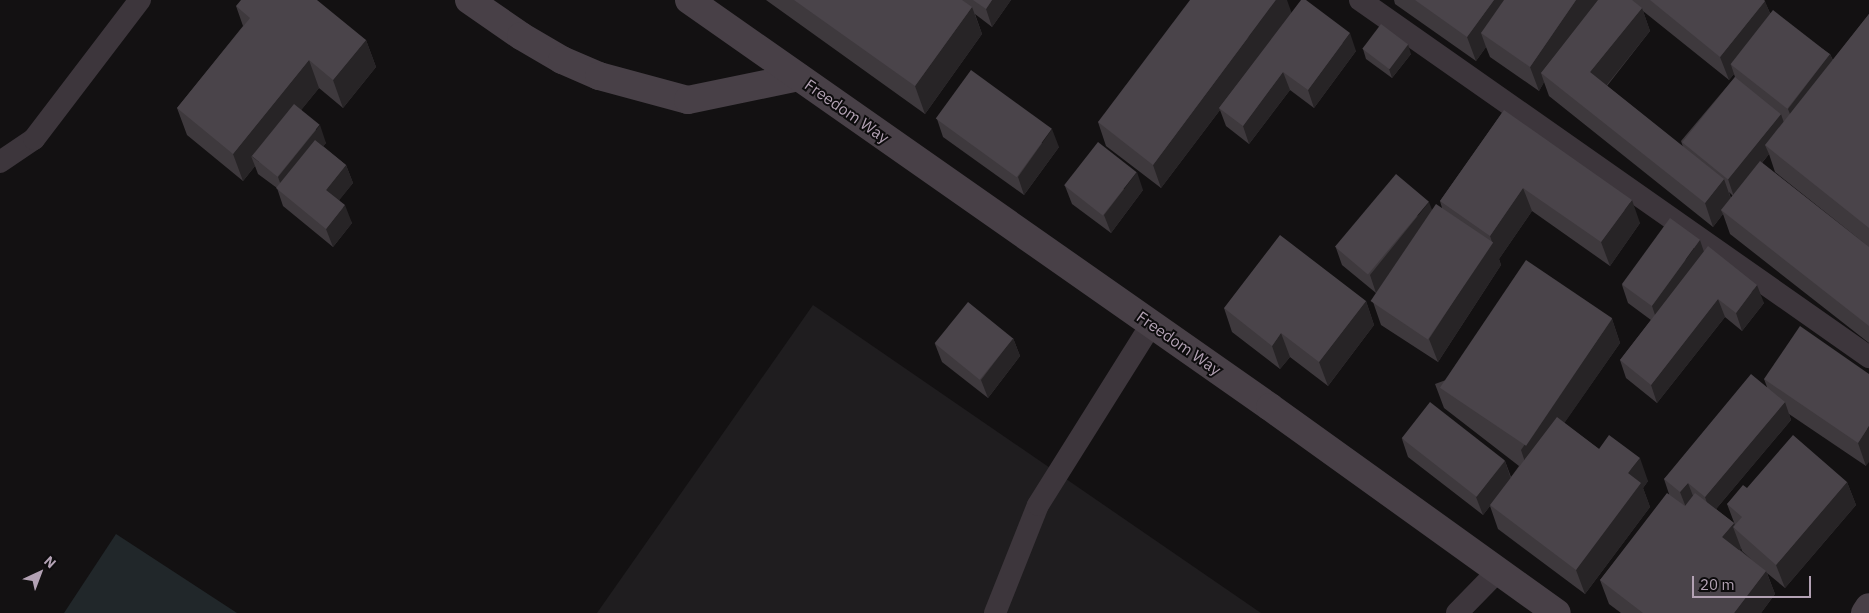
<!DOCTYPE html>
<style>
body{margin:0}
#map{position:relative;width:1869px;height:613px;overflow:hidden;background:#131112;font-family:"IBM Plex Sans",sans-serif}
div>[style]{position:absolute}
.built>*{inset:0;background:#1f1d1f}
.green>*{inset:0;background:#21272a}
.lane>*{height:22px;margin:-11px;padding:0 11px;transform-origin:11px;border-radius:11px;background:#3d363c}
.secondary>*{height:28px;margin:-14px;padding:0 14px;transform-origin:14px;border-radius:14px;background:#484047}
.wall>*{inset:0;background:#3e393d}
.shaded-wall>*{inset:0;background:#272426}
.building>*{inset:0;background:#4a444a;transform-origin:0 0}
span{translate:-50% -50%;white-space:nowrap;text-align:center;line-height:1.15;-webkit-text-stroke:4px #0d0c0d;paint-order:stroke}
.street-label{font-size:16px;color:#b3a2b4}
.north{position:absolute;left:15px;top:548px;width:50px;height:50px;-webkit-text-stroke:4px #0d0c0d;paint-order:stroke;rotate:43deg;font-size:14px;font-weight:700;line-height:20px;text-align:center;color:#b3a2b4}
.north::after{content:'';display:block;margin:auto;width:18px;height:22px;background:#b3a2b4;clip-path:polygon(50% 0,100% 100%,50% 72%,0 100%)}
.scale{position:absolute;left:1692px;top:576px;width:119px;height:22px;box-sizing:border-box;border:2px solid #b3a2b4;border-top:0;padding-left:6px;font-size:15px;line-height:18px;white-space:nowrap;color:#b3a2b4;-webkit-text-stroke:4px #0d0c0d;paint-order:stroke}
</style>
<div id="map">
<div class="built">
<div style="clip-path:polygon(813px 305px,1261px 613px,597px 613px)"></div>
</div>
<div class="green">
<div style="clip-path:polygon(116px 534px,237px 613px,64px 613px)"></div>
</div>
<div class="lane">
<div style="left:1360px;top:0;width:622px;rotate:35.04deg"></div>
<div style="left:0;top:162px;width:41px;rotate:-34.1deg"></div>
<div style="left:34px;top:139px;width:175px;rotate:-52.7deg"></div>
<div style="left:995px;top:613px;width:116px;rotate:-68.3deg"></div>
<div style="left:1038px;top:505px;width:215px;rotate:-57.9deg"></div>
<div style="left:1457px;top:613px;width:59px;rotate:-45.7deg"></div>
</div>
<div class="secondary">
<div style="left:469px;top:0;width:63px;rotate:34.7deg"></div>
<div style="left:521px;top:36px;width:48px;rotate:30.3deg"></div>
<div style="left:562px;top:60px;width:40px;rotate:23.4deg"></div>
<div style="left:599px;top:76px;width:92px;rotate:15.1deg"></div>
<div style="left:688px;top:100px;width:113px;rotate:-11.7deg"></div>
<div style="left:689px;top:0;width:709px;rotate:35.01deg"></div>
<div style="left:1270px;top:407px;width:353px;rotate:35.7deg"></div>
<div style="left:1865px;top:613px;width:7px;rotate:-56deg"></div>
</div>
<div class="wall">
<div style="clip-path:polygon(766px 0,1011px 0,992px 27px,975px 14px,982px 34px,925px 114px)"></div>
<div style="clip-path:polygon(evenodd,1394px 0,1764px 0,1770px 13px,1830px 54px,1833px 60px,1869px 14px,1869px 343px,1730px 234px,1723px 214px,1713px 227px,1549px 96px,1544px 82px,1539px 91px,1490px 57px,1486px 47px,1476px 61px,1395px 4px,1394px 0,1643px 11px,1729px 80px,1734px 74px,1735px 77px,1681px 141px,1683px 147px,1607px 86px,1650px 31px,1643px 11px,1394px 0,1769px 154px,1775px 172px,1869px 247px,1762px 163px,1769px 154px,1394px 0,1729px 192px,1733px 196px,1731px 198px,1729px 192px)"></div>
<div style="clip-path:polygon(236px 6px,366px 40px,376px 67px,343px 108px,319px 88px,301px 110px,326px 143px,323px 146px,346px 165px,353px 183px,339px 200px,352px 223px,333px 247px,283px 206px,277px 188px,258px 174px,255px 166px,243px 181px,187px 135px,177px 108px,243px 26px)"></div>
<div style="clip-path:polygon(1291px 13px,1356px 51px,1314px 108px,1290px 90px,1249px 144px,1226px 126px,1220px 110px,1161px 188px,1106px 146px,1098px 122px)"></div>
<div style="clip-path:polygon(1363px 49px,1411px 54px,1392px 78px,1366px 59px)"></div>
<div style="clip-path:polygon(1504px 110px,1640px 223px,1610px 266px,1532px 211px,1499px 259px,1501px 265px,1438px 362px,1381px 325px,1373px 302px,1386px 281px,1376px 293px,1342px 265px,1336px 248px,1432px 210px,1442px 208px,1440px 201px)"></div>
<div style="clip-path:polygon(937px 119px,1059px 147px,1024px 195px,943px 137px)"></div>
<div style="clip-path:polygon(1065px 186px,1143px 190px,1111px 233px,1072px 204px)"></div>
<div style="clip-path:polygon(1704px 252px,1764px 303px,1742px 331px,1725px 317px,1657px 403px,1626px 378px,1620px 360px,1651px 320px,1628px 303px,1622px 285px)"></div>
<div style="clip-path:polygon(1366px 301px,1374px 325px,1328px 386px,1290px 357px,1280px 369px,1232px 332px,1224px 308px)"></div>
<div style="clip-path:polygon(1612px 319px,1620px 343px,1564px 423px,1599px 449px,1648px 481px,1643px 488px,1650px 507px,1585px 594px,1498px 529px,1490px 506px,1483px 515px,1408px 457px,1402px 439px,1505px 461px,1511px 477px,1519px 466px,1444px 408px,1435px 384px)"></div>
<div style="clip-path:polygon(1013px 338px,1020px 356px,988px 398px,942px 362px,935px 344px)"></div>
<div style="clip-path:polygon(evenodd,1869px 374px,1866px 466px,1789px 414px,1791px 420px,1716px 509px,1734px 523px,1735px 525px,1727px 504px,1747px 488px,1847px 482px,1856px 505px,1785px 588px,1767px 573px,1775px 594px,1761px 613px,1621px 613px,1609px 604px,1600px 580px,1669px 494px,1664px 479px,1767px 387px,1764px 379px,1869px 374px,1741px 548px,1742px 551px,1751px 559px,1740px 550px,1741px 548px)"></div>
</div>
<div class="shaded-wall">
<div style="clip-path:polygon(992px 0,1011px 0,992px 27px,986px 9px)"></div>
<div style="clip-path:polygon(1276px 0,1287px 0,1292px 14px,1219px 108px,1220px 110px,1161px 188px,1153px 165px)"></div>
<div style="clip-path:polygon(1494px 0,1519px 0,1481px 33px,1486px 47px,1476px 61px,1467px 37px)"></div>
<div style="clip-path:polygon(1576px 0,1601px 0,1541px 73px,1544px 82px,1539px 91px,1530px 67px)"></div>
<div style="clip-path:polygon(1765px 1px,1774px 24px,1731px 65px,1734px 74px,1729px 80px,1720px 57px)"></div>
<div style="clip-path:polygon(972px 7px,982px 34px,925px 114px,915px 86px)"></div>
<div style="clip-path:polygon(1642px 8px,1650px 31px,1598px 96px,1590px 72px)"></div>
<div style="clip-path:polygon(1350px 33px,1356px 51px,1314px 108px,1308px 90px)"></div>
<div style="clip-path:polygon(366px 40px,376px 67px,343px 108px,333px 80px)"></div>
<div style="clip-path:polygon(1408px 44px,1411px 54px,1392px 78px,1389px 69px)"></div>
<div style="clip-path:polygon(1830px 54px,1837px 71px,1795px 127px,1788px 109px)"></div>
<div style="clip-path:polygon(309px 60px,319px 88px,259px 162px,251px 156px,255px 166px,243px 181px,233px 154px)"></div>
<div style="clip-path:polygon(1283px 72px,1290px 90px,1249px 144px,1243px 126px)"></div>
<div style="clip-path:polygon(1781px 114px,1787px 132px,1765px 145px,1769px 154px,1734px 197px,1728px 179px)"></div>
<div style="clip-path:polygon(320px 125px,326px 143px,284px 194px,278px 177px)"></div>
<div style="clip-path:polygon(1052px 129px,1059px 147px,1024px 195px,1018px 177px)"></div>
<div style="clip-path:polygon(346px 165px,353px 183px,333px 208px,326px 190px)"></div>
<div style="clip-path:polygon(1137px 172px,1143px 190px,1111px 233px,1104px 215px)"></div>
<div style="clip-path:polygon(1724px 179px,1732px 202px,1721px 210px,1723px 214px,1713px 227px,1705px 203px)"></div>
<div style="clip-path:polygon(1523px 188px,1532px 211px,1499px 259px,1501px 265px,1438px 362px,1429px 339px,1492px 242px,1490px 236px)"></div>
<div style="clip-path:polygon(1632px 200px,1640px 223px,1610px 266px,1601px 242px)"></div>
<div style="clip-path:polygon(1429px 202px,1436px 220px,1376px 293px,1370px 275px)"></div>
<div style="clip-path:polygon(345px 205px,352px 223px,333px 247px,326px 229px)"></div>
<div style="clip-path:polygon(1700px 240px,1706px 258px,1658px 324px,1652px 306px)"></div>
<div style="clip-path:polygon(1757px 285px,1764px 303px,1742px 331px,1736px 313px)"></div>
<div style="clip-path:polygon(1718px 299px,1725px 317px,1657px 403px,1651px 385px)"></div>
<div style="clip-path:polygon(1366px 301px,1374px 325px,1328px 386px,1319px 362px)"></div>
<div style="clip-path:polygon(1612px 319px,1620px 343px,1529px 474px,1521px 450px)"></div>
<div style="clip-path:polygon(1281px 333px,1290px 357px,1280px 369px,1272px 346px)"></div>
<div style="clip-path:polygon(1013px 338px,1020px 356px,988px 398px,981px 380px)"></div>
<div style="clip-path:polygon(1785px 402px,1791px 420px,1711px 515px,1705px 497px)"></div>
<div style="clip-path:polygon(1869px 426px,1869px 462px,1866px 466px,1858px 443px)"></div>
<div style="clip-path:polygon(1640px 458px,1648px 481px,1643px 488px,1650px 507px,1585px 594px,1576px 570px,1628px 473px)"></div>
<div style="clip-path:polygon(1505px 461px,1511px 479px,1483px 515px,1476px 497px)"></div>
<div style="clip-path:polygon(1847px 482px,1856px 505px,1785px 588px,1776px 565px)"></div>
<div style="clip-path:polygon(1688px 483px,1695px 501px,1687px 510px,1680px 492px)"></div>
<div style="clip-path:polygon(1734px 523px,1737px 530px,1733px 527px,1741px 548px,1731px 561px,1722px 537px)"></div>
<div style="clip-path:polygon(1766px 571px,1775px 594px,1761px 613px,1734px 613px)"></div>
</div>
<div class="building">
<div style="clip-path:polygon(241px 0,317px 0,366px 40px,333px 80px,309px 60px,233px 154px,177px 108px,250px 18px,236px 6px)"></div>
<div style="clip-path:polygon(794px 0,962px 0,972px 7px,915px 86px)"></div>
<div style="clip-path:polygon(973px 0,992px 0,986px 9px)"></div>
<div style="clip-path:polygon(1190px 0,1276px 0,1153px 165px,1098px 122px)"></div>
<div style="clip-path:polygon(1301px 0,1306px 0,1350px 33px,1308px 90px,1283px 72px,1243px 126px,1219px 108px)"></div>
<div style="clip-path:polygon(1415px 0,1494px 0,1467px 37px)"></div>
<div style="clip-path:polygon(1504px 0,1576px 0,1530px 67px,1481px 33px)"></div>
<div style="clip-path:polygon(1598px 0,1632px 0,1642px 8px,1590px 72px,1724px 179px,1705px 203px,1541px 73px)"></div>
<div style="clip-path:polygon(1650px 0,1764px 0,1765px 1px,1720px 57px)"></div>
<div style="left:1773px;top:10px;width:72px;height:69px;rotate:38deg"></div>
<div style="clip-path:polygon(1869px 14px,1869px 228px,1765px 145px)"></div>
<div style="left:1381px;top:24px;width:34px;height:31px;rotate:37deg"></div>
<div style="left:971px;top:70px;width:100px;height:60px;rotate:36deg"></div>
<div style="left:1735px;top:77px;width:59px;height:84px;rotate:39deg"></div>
<div style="left:294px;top:104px;width:33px;height:67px;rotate:39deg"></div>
<div style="clip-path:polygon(1504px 110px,1632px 200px,1601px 242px,1523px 188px,1490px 236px,1440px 201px)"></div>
<div style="clip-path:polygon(315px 140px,346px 165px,326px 190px,345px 205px,326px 229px,276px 188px)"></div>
<div style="left:1098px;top:142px;width:49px;height:55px;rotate:38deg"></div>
<div style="clip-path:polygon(1760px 161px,1869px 247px,1869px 326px,1721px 210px)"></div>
<div style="left:1396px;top:174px;width:43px;height:95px;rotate:40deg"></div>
<div style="left:1436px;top:204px;width:69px;height:117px;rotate:34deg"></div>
<div style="left:1670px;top:218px;width:37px;height:82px;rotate:36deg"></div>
<div style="clip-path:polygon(1280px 235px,1366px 301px,1319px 362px,1281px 333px,1272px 346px,1224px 308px)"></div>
<div style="clip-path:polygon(1708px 246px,1757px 285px,1736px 313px,1718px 299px,1651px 385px,1620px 360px)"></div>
<div style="left:1526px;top:260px;width:104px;height:154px;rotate:34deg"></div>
<div style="left:968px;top:302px;width:58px;height:53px;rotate:39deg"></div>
<div style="clip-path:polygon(1800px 326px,1869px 374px,1869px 426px,1858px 443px,1764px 379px)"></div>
<div style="clip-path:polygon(1751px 374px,1785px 402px,1705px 497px,1688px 483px,1680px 492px,1664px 479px)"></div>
<div style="left:1430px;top:402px;width:95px;height:46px;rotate:38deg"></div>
<div style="clip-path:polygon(1557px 417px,1599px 449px,1609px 435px,1640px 458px,1628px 473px,1641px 483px,1576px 570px,1490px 505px)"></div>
<div style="clip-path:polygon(1793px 435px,1847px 482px,1776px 565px,1733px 527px,1742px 517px,1727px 504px,1743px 485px,1747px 488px)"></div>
<div style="clip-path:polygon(1667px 493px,1685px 506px,1695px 493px,1734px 523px,1722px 537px,1766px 571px,1734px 613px,1643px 613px,1600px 580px)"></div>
</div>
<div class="street-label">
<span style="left:847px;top:111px;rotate:35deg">Freedom Way</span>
<span style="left:1179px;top:343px;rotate:35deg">Freedom Way</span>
</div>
<div class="north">N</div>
<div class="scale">20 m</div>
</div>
